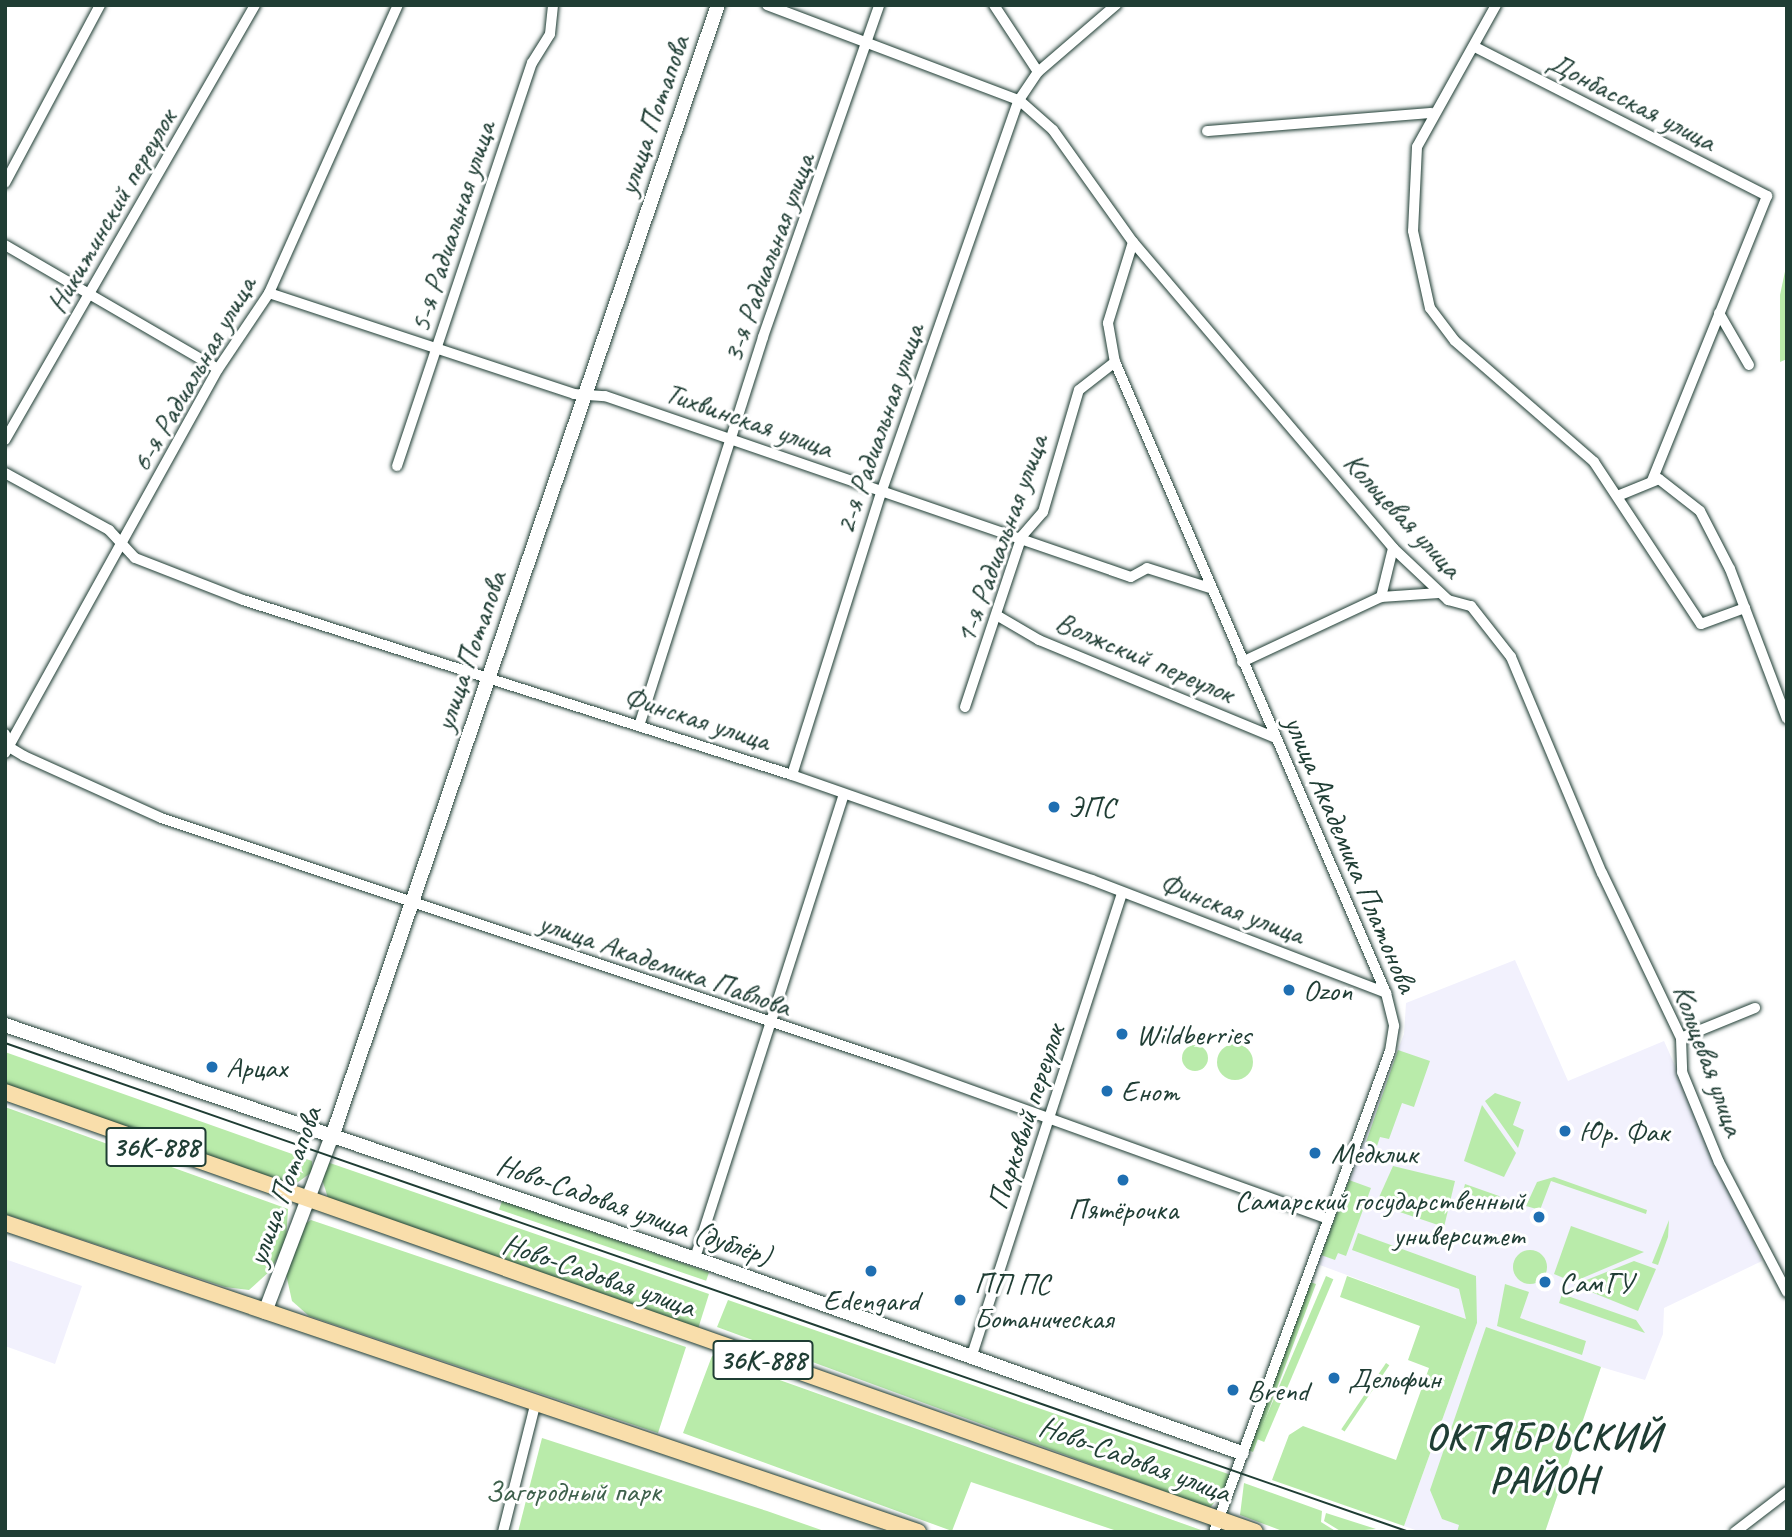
<!DOCTYPE html>
<meta charset="utf-8">
<style>
body{margin:0}
#map{position:relative;width:1792px;height:1537px;overflow:hidden;background:#fff;font-family:Caveat,sans-serif}
div>[style]{position:absolute}
.built>*{inset:0;background:#f2f1fd}
.green>*{inset:0;background:#b9ebaa;transform-origin:0 0}
.round{border-radius:50%}
.roads{filter:drop-shadow(0 0 2px #1f3d34) drop-shadow(0 0 2px #1f3d34)}
.street>*{height:10px;margin:-5px;padding:0 5px;transform-origin:5px;border-radius:5px;background:#fff}
.secondary>*{height:14px;margin:-7px;padding:0 7px;transform-origin:7px;border-radius:7px;background:#fff}
.primary>*{height:16px;margin:-8px;padding:0 8px;transform-origin:8px;border-radius:8px;background:#f9deab}
.tram>*{height:2px;margin:-1px;padding:0 1px;transform-origin:1px;border-radius:1px;background:#1f3d34}
.dots>*{width:19px;height:19px;translate:-50% -50%;box-sizing:border-box;border:4px solid #fff;border-radius:50%}
span{translate:-50% -50%;white-space:nowrap;text-align:center;line-height:1.15;-webkit-text-stroke:6px #fff;paint-order:stroke}
.shield-label span{padding:2px 5px;background:#fff;border:2px solid;border-radius:5px;-webkit-text-stroke-width:0}
.shield-label{font-size:28px;color:#1f3d34;font-weight:700}
.street-label{font-size:30px;color:#1f3d34}
.poi-label{font-size:30px;color:#1f3d34}
.left{translate:0 -50%;text-align:left}
.right{translate:-100% -50%;text-align:right}
.park-label{font-size:30px;color:#3e604c}
.district-label{font-size:37px;color:#1f3d34;font-weight:700;letter-spacing:2px}
.frame{position:absolute;inset:0;border:7px solid #1f3d34;pointer-events:none}
</style>
<div id="map">
<div class="built">
<div style="clip-path:polygon(1515px 960px,1568px 1081px,1664px 1041px,1762px 1261px,1664px 1308px,1663px 1334px,1645px 1380px,1601px 1367px,1545px 1532px,1421px 1532px,1404px 1526px,1477px 1323px,1317px 1264px,1404px 1034px,1406px 1003px)"></div>
<div style="clip-path:polygon(5px 1259px,82px 1286px,55px 1364px,5px 1346px)"></div>
</div>
<div class="green">
<div style="clip-path:polygon(1787px 262px,1787px 359px,1780px 362px,1780px 295px)"></div>
<div class="round" style="left:1217px;top:1044px;width:36px;height:36px"></div>
<div class="round" style="left:1182px;top:1045px;width:26px;height:26px"></div>
<div style="clip-path:polygon(1398px 1050px,1430px 1061px,1414px 1107px,1402px 1103px,1389px 1139px,1380px 1137px,1376px 1149px,1365px 1145px)"></div>
<div style="clip-path:polygon(5px 1052px,312px 1161px,312px 1172px,294px 1185px,5px 1087px)"></div>
<div style="clip-path:polygon(1495px 1093px,1521px 1102px,1513px 1125px,1524px 1130px,1518px 1148px,1485px 1101px)"></div>
<div style="clip-path:polygon(1482px 1105px,1516px 1153px,1504px 1177px,1464px 1161px)"></div>
<div style="clip-path:polygon(5px 1107px,288px 1209px,286px 1242px,270px 1271px,249px 1290px,225px 1287px,5px 1214px)"></div>
<div style="clip-path:polygon(327px 1162px,709px 1294px,698px 1329px,328px 1198px,322px 1179px)"></div>
<div style="clip-path:polygon(1393px 1166px,1455px 1181px,1444px 1227px,1376px 1204px)"></div>
<div style="clip-path:polygon(1554px 1177px,1647px 1210px,1646px 1214px,1551px 1181px,1540px 1210px,1526px 1206px,1537px 1182px)"></div>
<div style="clip-path:polygon(1349px 1180px,1371px 1188px,1346px 1256px,1338px 1253px,1335px 1260px,1321px 1255px)"></div>
<div style="clip-path:polygon(1465px 1184px,1499px 1196px,1506px 1207px,1463px 1192px)"></div>
<div style="left:502px;top:1201px;width:219px;height:9px;rotate:19deg"></div>
<div style="clip-path:polygon(311px 1220px,686px 1347px,658px 1433px,309px 1316px,292px 1301px,286px 1274px,297px 1229px)"></div>
<div style="clip-path:polygon(1669px 1220px,1668px 1237px,1658px 1265px,1652px 1263px)"></div>
<div style="clip-path:polygon(1571px 1226px,1644px 1252px,1573px 1282px,1554px 1274px)"></div>
<div style="clip-path:polygon(1358px 1233px,1476px 1276px,1477px 1323px,1404px 1526px,1272px 1480px,1289px 1435px,1303px 1426px,1396px 1460px,1429px 1368px,1408px 1360px,1420px 1326px,1340px 1297px,1347px 1276px,1466px 1319px,1459px 1289px,1352px 1250px)"></div>
<div class="round" style="left:1513px;top:1250px;width:34px;height:34px"></div>
<div style="clip-path:polygon(1634px 1261px,1656px 1269px,1638px 1311px,1574px 1285px)"></div>
<div style="left:1326px;top:1276px;width:8px;height:177px;rotate:23deg"></div>
<div style="clip-path:polygon(1310px 1282px,1316px 1284px,1253px 1452px,1248px 1450px)"></div>
<div style="clip-path:polygon(1505px 1284px,1529px 1292px,1520px 1318px,1586px 1341px,1582px 1355px,1497px 1326px)"></div>
<div style="clip-path:polygon(1562px 1294px,1636px 1320px,1645px 1333px,1559px 1303px)"></div>
<div style="clip-path:polygon(728px 1300px,1234px 1476px,1210px 1508px,717px 1327px)"></div>
<div style="clip-path:polygon(1486px 1327px,1601px 1367px,1545px 1532px,1457px 1532px,1459px 1525px,1442px 1519px,1430px 1490px)"></div>
<div style="clip-path:polygon(712px 1356px,1201px 1530px,1120px 1532px,971px 1482px,952px 1531px,683px 1433px)"></div>
<div style="left:1386px;top:1363px;width:4px;height:80px;rotate:34deg"></div>
<div style="clip-path:polygon(542px 1438px,767px 1511px,827px 1532px,518px 1532px)"></div>
<div style="clip-path:polygon(1244px 1483px,1322px 1511px,1321px 1522px,1337px 1532px,1285px 1532px,1240px 1515px)"></div>
<div style="clip-path:polygon(1326px 1513px,1376px 1529px,1342px 1532px,1324px 1521px)"></div>
</div>
<div class="roads">
<div class="street">
<div style="left:767px;top:5px;width:269px;rotate:20.7deg"></div>
<div style="left:1019px;top:100px;width:45px;rotate:41.4deg"></div>
<div style="left:1053px;top:130px;width:138px;rotate:54.5deg"></div>
<div style="left:1133px;top:242px;width:402px;rotate:49.6deg"></div>
<div style="left:1393px;top:548px;width:76px;rotate:43.4deg"></div>
<div style="left:1448px;top:600px;width:24px;rotate:15deg"></div>
<div style="left:1471px;top:606px;width:65px;rotate:51.9deg"></div>
<div style="left:1511px;top:657px;width:234px;rotate:67.2deg"></div>
<div style="left:1602px;top:873px;width:183px;rotate:64.4deg"></div>
<div style="left:1681px;top:1038px;width:34px;rotate:88deg"></div>
<div style="left:1682px;top:1072px;width:97px;rotate:67.7deg"></div>
<div style="left:1719px;top:1162px;width:147px;rotate:62.4deg"></div>
<div style="left:994px;top:5px;width:80px;rotate:56.7deg"></div>
<div style="left:1496px;top:5px;width:162px;rotate:119.1deg"></div>
<div style="left:1417px;top:147px;width:84px;rotate:92.7deg"></div>
<div style="left:1413px;top:231px;width:79px;rotate:77.6deg"></div>
<div style="left:1430px;top:308px;width:41px;rotate:52.9deg"></div>
<div style="left:1455px;top:341px;width:184px;rotate:41deg"></div>
<div style="left:1594px;top:462px;width:194px;rotate:56.6deg"></div>
<div style="left:1701px;top:624px;width:47px;rotate:-20deg"></div>
<div style="left:1475px;top:47px;width:328px;rotate:27deg"></div>
<div style="left:1767px;top:196px;width:307px;rotate:112deg"></div>
<div style="left:1207px;top:131px;width:225px;rotate:-4.6deg"></div>
<div style="left:5px;top:183px;width:202px;rotate:-61.9deg"></div>
<div style="left:1133px;top:242px;width:85px;rotate:107.2deg"></div>
<div style="left:1108px;top:323px;width:40px;rotate:80deg"></div>
<div style="left:1115px;top:362px;width:687px;rotate:66.76deg"></div>
<div style="left:1386px;top:993px;width:34px;rotate:76deg"></div>
<div style="left:1394px;top:1026px;width:25px;rotate:99deg"></div>
<div style="left:1390px;top:1051px;width:512px;rotate:110.1deg"></div>
<div style="left:5px;top:245px;width:246px;rotate:30.2deg"></div>
<div style="left:269px;top:293px;width:321px;rotate:18.3deg"></div>
<div style="left:574px;top:394px;width:31px;rotate:4deg"></div>
<div style="left:605px;top:396px;width:556px;rotate:18.99deg"></div>
<div style="left:1131px;top:577px;width:18px;rotate:-29deg"></div>
<div style="left:1147px;top:568px;width:66px;rotate:17.6deg"></div>
<div style="left:1719px;top:313px;width:60px;rotate:60deg"></div>
<div style="left:5px;top:440px;width:502px;rotate:-60.11deg"></div>
<div style="left:397px;top:466px;width:425px;rotate:-71.5deg"></div>
<div style="left:532px;top:63px;width:34px;rotate:-58deg"></div>
<div style="left:550px;top:34px;width:29px;rotate:-84deg"></div>
<div style="left:5px;top:473px;width:119px;rotate:28.7deg"></div>
<div style="left:109px;top:530px;width:38px;rotate:47deg"></div>
<div style="left:135px;top:558px;width:116px;rotate:21.3deg"></div>
<div style="left:243px;top:600px;width:576px;rotate:17.68deg"></div>
<div style="left:792px;top:775px;width:318px;rotate:19.3deg"></div>
<div style="left:1092px;top:880px;width:315px;rotate:21deg"></div>
<div style="left:1620px;top:495px;width:42px;rotate:-22.3deg"></div>
<div style="left:1659px;top:479px;width:52px;rotate:38deg"></div>
<div style="left:1700px;top:511px;width:65px;rotate:62.7deg"></div>
<div style="left:1730px;top:569px;width:160px;rotate:69.2deg"></div>
<div style="left:1381px;top:597px;width:58px;rotate:-3.9deg"></div>
<div style="left:998px;top:616px;width:48px;rotate:30.3deg"></div>
<div style="left:1039px;top:640px;width:256px;rotate:22.5deg"></div>
<div style="left:1242px;top:662px;width:153px;rotate:-25.1deg"></div>
<div style="left:1381px;top:597px;width:50px;rotate:-76.2deg"></div>
<div style="left:965px;top:707px;width:180px;rotate:-71.6deg"></div>
<div style="left:1022px;top:536px;width:32px;rotate:-49deg"></div>
<div style="left:1043px;top:512px;width:127px;rotate:-73.6deg"></div>
<div style="left:1079px;top:390px;width:46px;rotate:-37.9deg"></div>
<div style="left:639px;top:726px;width:408px;rotate:-72.3deg"></div>
<div style="left:763px;top:337px;width:352px;rotate:-70.7deg"></div>
<div style="left:5px;top:734px;width:14px;rotate:73deg"></div>
<div style="left:9px;top:747px;width:17px;rotate:31deg"></div>
<div style="left:24px;top:756px;width:150px;rotate:24.3deg"></div>
<div style="left:161px;top:818px;width:777px;rotate:18.46deg"></div>
<div style="left:898px;top:1064px;width:454px;rotate:19.8deg"></div>
<div style="left:5px;top:753px;width:439px;rotate:-61deg"></div>
<div style="left:218px;top:369px;width:92px;rotate:-56.1deg"></div>
<div style="left:269px;top:293px;width:316px;rotate:-65.9deg"></div>
<div style="left:792px;top:775px;width:296px;rotate:-72.5deg"></div>
<div style="left:881px;top:493px;width:417px;rotate:-70.7deg"></div>
<div style="left:1019px;top:100px;width:34px;rotate:-56deg"></div>
<div style="left:1038px;top:72px;width:103px;rotate:-40.7deg"></div>
<div style="left:1681px;top:1038px;width:80px;rotate:-22.1deg"></div>
<div style="left:695px;top:1258px;width:486px;rotate:-72.2deg"></div>
<div style="left:972px;top:1355px;width:486px;rotate:-72deg"></div>
<div style="left:503px;top:1532px;width:134px;rotate:-75.8deg"></div>
<div style="left:1735px;top:1532px;width:66px;rotate:-37.6deg"></div>
</div>
<div class="secondary">
<div style="left:5px;top:1025px;width:754px;rotate:18.72deg"></div>
<div style="left:719px;top:1267px;width:555px;rotate:19.58deg"></div>
<div style="left:265px;top:1312px;width:197px;rotate:-69.2deg"></div>
<div style="left:335px;top:1128px;width:1187px;rotate:-71.17deg"></div>
</div>
<div class="primary">
<div style="left:5px;top:1092px;width:1325px;rotate:19.39deg"></div>
<div style="left:5px;top:1223px;width:964px;rotate:18.7deg"></div>
</div>
</div>
<div class="tram">
<div style="left:5px;top:1043px;width:1487px;rotate:19.2deg"></div>
</div>
<div class="dots">
<div style="left:1054px;top:807px;background:#1f6fb2"></div>
<div style="left:1289px;top:990px;background:#1f6fb2"></div>
<div style="left:1122px;top:1034px;background:#1f6fb2"></div>
<div style="left:212px;top:1067px;background:#1f6fb2"></div>
<div style="left:1107px;top:1091px;background:#1f6fb2"></div>
<div style="left:1565px;top:1131px;background:#1f6fb2"></div>
<div style="left:1315px;top:1153px;background:#1f6fb2"></div>
<div style="left:1123px;top:1180px;background:#1f6fb2"></div>
<div style="left:1539px;top:1217px;background:#1f6fb2"></div>
<div style="left:871px;top:1271px;background:#1f6fb2"></div>
<div style="left:1545px;top:1282px;background:#1f6fb2"></div>
<div style="left:960px;top:1300px;background:#1f6fb2"></div>
<div style="left:1334px;top:1378px;background:#1f6fb2"></div>
<div style="left:1233px;top:1390px;background:#1f6fb2"></div>
</div>
<div class="shield-label">
<span style="left:156px;top:1147px">36К-888</span>
<span style="left:763px;top:1360px">36К-888</span>
</div>
<div class="street-label">
<span style="left:1632px;top:101px;rotate:27deg">Донбасская улица</span>
<span style="left:653px;top:115px;rotate:-71deg">улица Потапова</span>
<span style="left:111px;top:211px;rotate:-60deg">Никитинский переулок</span>
<span style="left:452px;top:227px;rotate:-72deg">5-я Радиальная улица</span>
<span style="left:768px;top:258px;rotate:-70deg">3-я Радиальная улица</span>
<span style="left:193px;top:374px;rotate:-60deg">6-я Радиальная улица</span>
<span style="left:749px;top:420px;rotate:19deg">Тихвинская улица</span>
<span style="left:879px;top:429px;rotate:-71deg">2-я Радиальная улица</span>
<span style="left:1403px;top:515px;rotate:47deg">Кольцевая улица</span>
<span style="left:1001px;top:539px;rotate:-70deg">1-я Радиальная улица</span>
<span style="left:470px;top:651px;rotate:-71deg">улица Потапова</span>
<span style="left:1145px;top:657px;rotate:23deg">Волжский переулок</span>
<span style="left:697px;top:718px;rotate:18deg">Финская улица</span>
<span style="left:1351px;top:854px;rotate:67deg">улица Академика Платонова</span>
<span style="left:1232px;top:908px;rotate:21deg">Финская улица</span>
<span style="left:665px;top:964px;rotate:19deg">улица Академика Павлова</span>
<span style="left:1709px;top:1060px;rotate:70deg">Кольцевая улица</span>
<span style="left:1026px;top:1117px;rotate:-72deg">Парковый переулок</span>
<span style="left:284px;top:1186px;rotate:-70deg">улица Потапова</span>
<span style="left:634px;top:1210px;rotate:19deg">Ново-Садовая улица (дублёр)</span>
<span style="left:599px;top:1275px;rotate:19deg">Ново-Садовая улица</span>
<span style="left:1135px;top:1459px;rotate:20deg">Ново-Садовая улица</span>
</div>
<div class="poi-label">
<span class="left" style="left:1068px;top:807px">ЭПС</span>
<span class="left" style="left:1303px;top:990px">Ozon</span>
<span class="left" style="left:1136px;top:1034px">Wildberries</span>
<span class="left" style="left:226px;top:1067px">Арцах</span>
<span class="left" style="left:1121px;top:1091px">Енот</span>
<span class="left" style="left:1579px;top:1131px">Юр. Фак</span>
<span class="left" style="left:1331px;top:1153px">Медклик</span>
<span class="right" style="left:1525px;top:1217px">Самарский государственный<br>университет</span>
<span style="left:1123px;top:1209px">Пятёрочка</span>
<span class="left" style="left:1559px;top:1282px">СамГУ</span>
<span class="left" style="left:974px;top:1300px">ПП ПС<br>Ботаническая</span>
<span style="left:871px;top:1300px">Edengard</span>
<span class="left" style="left:1348px;top:1378px">Дельфин</span>
<span class="left" style="left:1247px;top:1390px">Brend</span>
</div>
<div class="park-label">
<span style="left:573px;top:1491px">Загородный парк</span>
</div>
<div class="district-label">
<span style="left:1544px;top:1459px">ОКТЯБРЬСКИЙ<br>РАЙОН</span>
</div>
<div class="frame"></div>
</div>
